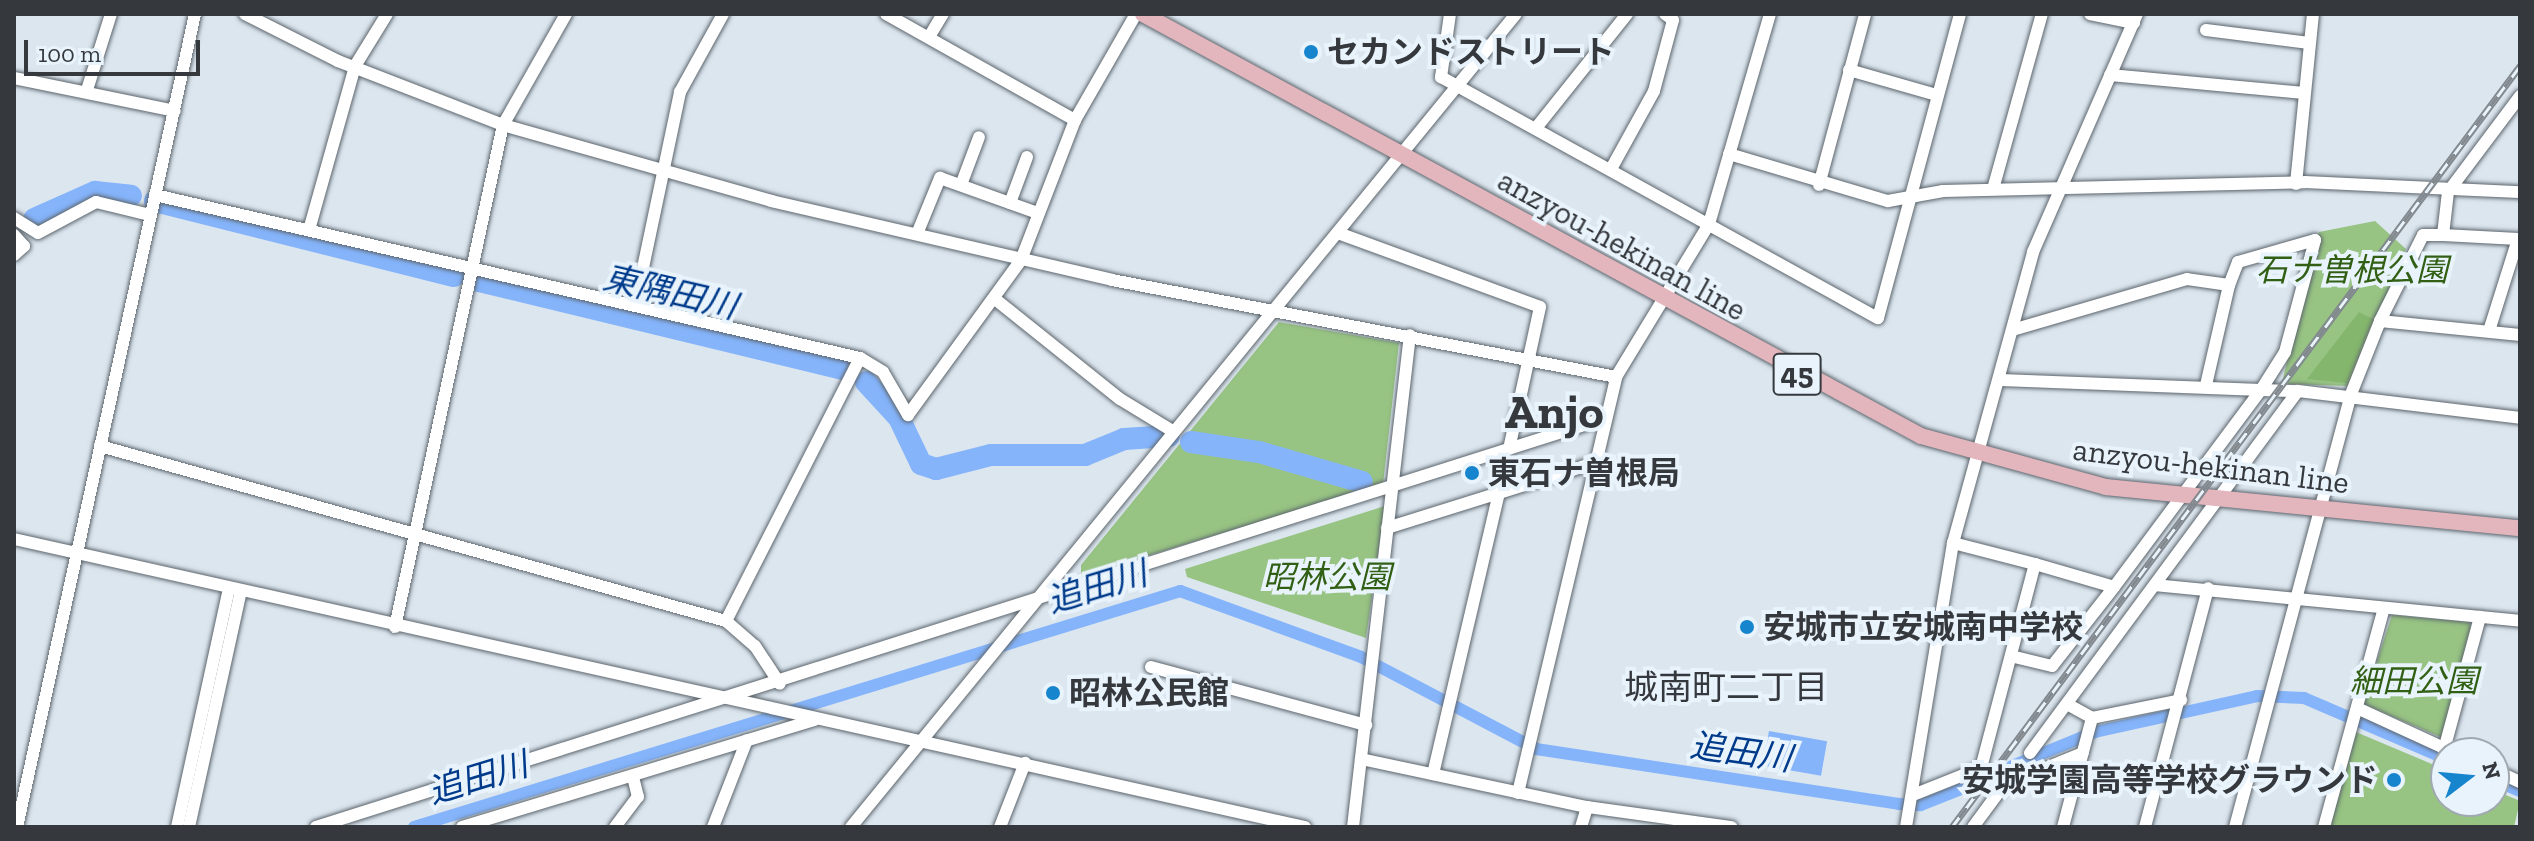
<!DOCTYPE html>
<meta charset="utf-8">
<style>
body{margin:0}
#map{position:relative;width:2534px;height:841px;overflow:hidden;background:#dce6ef;font-family:"Zilla Slab","Noto Sans JP",serif}
div>[style]{position:absolute}
.green>*{inset:0;background:#97c383}
.forest>*{inset:0;background:#85b66d}
.water>*{inset:0;background:#85b4fb;transform-origin:0 0}
.canal>*{height:12px;margin:-6px;padding:0 6px;transform-origin:6px;border-radius:6px;background:#85b4fb}
.river>*{height:22px;margin:-11px;padding:0 11px;transform-origin:11px;border-radius:11px;background:#85b4fb}
.roads{filter:drop-shadow(0 0 2px #5c656c) drop-shadow(0 0 2px #5c656c)}
.minor>*{height:12px;margin:-6px;padding:0 6px;transform-origin:6px;border-radius:6px;background:#fff}
.major>*{height:16px;margin:-8px;padding:0 8px;transform-origin:8px;border-radius:8px;background:#e3b6bd}
.rail>*{height:7px;margin-top:-3.5px;transform-origin:0;background:repeating-linear-gradient(90deg,#e9f3fc 0 12px,#82898f 0 24px);box-sizing:border-box;border-block:2px solid #82898f}
.dots>*{width:22px;height:22px;translate:-50% -50%;box-sizing:border-box;border:4px solid #e9f3fc;border-radius:50%}
span{translate:-50% -50%;white-space:nowrap;text-align:center;line-height:1.15;-webkit-text-stroke:8px #e9f3fc;paint-order:stroke}
.shield-label span{padding:2px 6px;background:#e9f3fc;border:2px solid;border-radius:6px;-webkit-text-stroke-width:0}
.shield-label{font-size:30px;color:#35393d;font-weight:700}
.poi-label{font-size:32px;color:#35393d;font-weight:700}
.left{translate:0 -50%;text-align:left}
.right{translate:-100% -50%;text-align:right}
.street-label{font-size:32px;color:#35393d}
.park-label{font-size:32px;color:#315f14;font-style:italic}
.water-label{font-size:34px;color:#003b8b;font-style:italic}
.neighbourhood-label{font-size:34px;color:#35393d}
.town-label{font-size:48px;color:#35393d;font-weight:700}
.frame{position:absolute;inset:0;border:16px solid #35393d;pointer-events:none}
.north{position:absolute;left:2430px;top:737px;width:80px;height:80px;box-sizing:border-box;background:#e9f3fc;border:2px solid #a1a9b0;border-radius:50%;rotate:74deg;font-size:22px;font-weight:700;line-height:32px;text-align:center;color:#35393d}
.north::after{content:'';display:block;margin:auto;width:28px;height:36px;background:#1685ce;clip-path:polygon(50% 0,100% 100%,50% 72%,0 100%)}
.scale{position:absolute;left:24px;top:40px;width:176px;height:36px;box-sizing:border-box;border:4px solid #35393d;border-top:0;padding-left:10px;font-size:24px;line-height:28px;white-space:nowrap;color:#35393d;-webkit-text-stroke:6px #e9f3fc;paint-order:stroke}
</style>
<div id="map">
<div class="green">
<div style="clip-path:polygon(2375px 221px,2406px 249px,2348px 386px,2288px 384px,2283px 378px,2319px 232px)"></div>
<div style="clip-path:polygon(1279px 322px,1399px 343px,1383px 484px,1081px 576px,1081px 565px)"></div>
<div style="clip-path:polygon(1385px 506px,1366px 638px,1187px 577px,1185px 569px)"></div>
<div style="clip-path:polygon(2392px 615px,2469px 622px,2472px 629px,2443px 738px,2363px 704px)"></div>
<div style="clip-path:polygon(2356px 732px,2446px 770px,2446px 801px,2494px 801px,2494px 790px,2520px 801px,2514px 827px,2330px 827px)"></div>
</div>
<div class="forest">
<div style="clip-path:polygon(2359px 312px,2373px 319px,2347px 383px,2307px 379px)"></div>
</div>
<div class="water">
<div style="left:1769px;top:731px;width:59px;height:35px;rotate:10deg"></div>
</div>
<div class="canal">
<div style="left:2012px;top:766px;width:90px;rotate:-22.3deg"></div>
<div style="left:2095px;top:732px;width:166px;rotate:-12.5deg"></div>
<div style="left:2257px;top:696px;width:47px;rotate:2.4deg"></div>
<div style="left:2304px;top:698px;width:155px;rotate:23.2deg"></div>
<div style="left:2494px;top:780px;width:28px;rotate:23deg"></div>
<div style="left:414px;top:827px;width:802px;rotate:-17.12deg"></div>
<div style="left:1180px;top:591px;width:193px;rotate:20deg"></div>
<div style="left:1361px;top:657px;width:198px;rotate:27.7deg"></div>
<div style="left:1536px;top:749px;width:367px;rotate:8.6deg"></div>
<div style="left:1899px;top:804px;width:22px;rotate:3deg"></div>
<div style="left:1921px;top:805px;width:57px;rotate:-21.6deg"></div>
</div>
<div class="river">
<div style="left:155px;top:201px;width:308px;rotate:14.1deg"></div>
<div style="left:34px;top:219px;width:67px;rotate:-23.9deg"></div>
<div style="left:95px;top:192px;width:36px;rotate:6deg"></div>
<div style="left:475px;top:280px;width:384px;rotate:13.6deg"></div>
<div style="left:866px;top:382px;width:49px;rotate:47.5deg"></div>
<div style="left:899px;top:418px;width:51px;rotate:64.4deg"></div>
<div style="left:921px;top:464px;width:16px;rotate:18deg"></div>
<div style="left:936px;top:469px;width:57px;rotate:-14.3deg"></div>
<div style="left:991px;top:455px;width:94px"></div>
<div style="left:1085px;top:455px;width:42px;rotate:-22.3deg"></div>
<div style="left:1124px;top:439px;width:45px;rotate:-3.8deg"></div>
<div style="left:1191px;top:442px;width:69px;rotate:8.4deg"></div>
<div style="left:1259px;top:452px;width:107px;rotate:16.2deg"></div>
</div>
<div class="roads">
<div class="minor">
<div style="left:245px;top:14px;width:104px;rotate:26.8deg"></div>
<div style="left:338px;top:61px;width:177px;rotate:21.2deg"></div>
<div style="left:503px;top:125px;width:279px;rotate:15.8deg"></div>
<div style="left:771px;top:201px;width:350px;rotate:13deg"></div>
<div style="left:1112px;top:280px;width:513px;rotate:10.89deg"></div>
<div style="left:1616px;top:377px;width:179px;rotate:-58.7deg"></div>
<div style="left:1709px;top:224px;width:219px;rotate:-73.8deg"></div>
<div style="left:886px;top:14px;width:217px;rotate:29.3deg"></div>
<div style="left:1450px;top:14px;width:64px;rotate:98.1deg"></div>
<div style="left:1441px;top:77px;width:499px;rotate:28.9deg"></div>
<div style="left:1878px;top:318px;width:315px;rotate:-74.9deg"></div>
<div style="left:2090px;top:14px;width:45px;rotate:11.6deg"></div>
<div style="left:2206px;top:30px;width:104px;rotate:7.2deg"></div>
<div style="left:929px;top:37px;width:27px;rotate:-59deg"></div>
<div style="left:1849px;top:70px;width:91px;rotate:15.9deg"></div>
<div style="left:2110px;top:75px;width:195px;rotate:5.3deg"></div>
<div style="left:14px;top:78px;width:164px;rotate:11.6deg"></div>
<div style="left:87px;top:90px;width:80px;rotate:-72.5deg"></div>
<div style="left:1536px;top:128px;width:146px;rotate:-51.4deg"></div>
<div style="left:1729px;top:154px;width:166px;rotate:16.5deg"></div>
<div style="left:1888px;top:201px;width:56px;rotate:-10.3deg"></div>
<div style="left:1943px;top:191px;width:362px;rotate:-1.4deg"></div>
<div style="left:2305px;top:182px;width:215px;rotate:2.7deg"></div>
<div style="left:1611px;top:169px;width:89px;rotate:-61.1deg"></div>
<div style="left:1654px;top:91px;width:73px;rotate:-75deg"></div>
<div style="left:1673px;top:20px;width:10px;rotate:-143deg"></div>
<div style="left:2296px;top:184px;width:171px;rotate:-84.3deg"></div>
<div style="left:961px;top:185px;width:51px;rotate:-69.4deg"></div>
<div style="left:1819px;top:185px;width:177px;rotate:-74.9deg"></div>
<div style="left:1993px;top:189px;width:182px;rotate:-74.4deg"></div>
<div style="left:155px;top:195px;width:724px;rotate:13.02deg"></div>
<div style="left:860px;top:358px;width:27px;rotate:31deg"></div>
<div style="left:883px;top:372px;width:50px;rotate:59.8deg"></div>
<div style="left:908px;top:415px;width:192px;rotate:-53.9deg"></div>
<div style="left:1021px;top:260px;width:150px;rotate:-68.9deg"></div>
<div style="left:1075px;top:120px;width:122px;rotate:-60.1deg"></div>
<div style="left:1010px;top:203px;width:49px;rotate:-69.7deg"></div>
<div style="left:14px;top:218px;width:28px;rotate:32deg"></div>
<div style="left:38px;top:233px;width:66px;rotate:-28.1deg"></div>
<div style="left:96px;top:202px;width:56px;rotate:13.5deg"></div>
<div style="left:309px;top:230px;width:170px;rotate:-74.3deg"></div>
<div style="left:355px;top:66px;width:61px;rotate:-58.4deg"></div>
<div style="left:1338px;top:233px;width:215px;rotate:20.1deg"></div>
<div style="left:1540px;top:307px;width:145px;rotate:102.3deg"></div>
<div style="left:917px;top:234px;width:61px;rotate:-67.7deg"></div>
<div style="left:940px;top:178px;width:104px;rotate:19.7deg"></div>
<div style="left:14px;top:235px;width:15px;rotate:48deg"></div>
<div style="left:24px;top:246px;width:13px;rotate:138deg"></div>
<div style="left:2443px;top:235px;width:75px;rotate:3.1deg"></div>
<div style="left:2518px;top:239px;width:96px;rotate:107.5deg"></div>
<div style="left:995px;top:299px;width:160px;rotate:38.7deg"></div>
<div style="left:1120px;top:399px;width:63px;rotate:31.4deg"></div>
<div style="left:636px;top:301px;width:214px;rotate:-78.1deg"></div>
<div style="left:680px;top:92px;width:89px;rotate:-61.1deg"></div>
<div style="left:2380px;top:321px;width:96px;rotate:-63.4deg"></div>
<div style="left:2423px;top:235px;width:20px"></div>
<div style="left:2443px;top:235px;width:43px;rotate:-83.4deg"></div>
<div style="left:2448px;top:192px;width:120px;rotate:-53.1deg"></div>
<div style="left:2001px;top:380px;width:260px;rotate:2.2deg"></div>
<div style="left:2261px;top:390px;width:45px;rotate:-57.7deg"></div>
<div style="left:2285px;top:352px;width:116px;rotate:-75deg"></div>
<div style="left:2315px;top:240px;width:80px;rotate:164.1deg"></div>
<div style="left:2238px;top:262px;width:25px;rotate:111deg"></div>
<div style="left:2229px;top:285px;width:42px;rotate:-171.9deg"></div>
<div style="left:2187px;top:279px;width:181px;rotate:163.7deg"></div>
<div style="left:2206px;top:385px;width:103px;rotate:-77deg"></div>
<div style="left:100px;top:446px;width:650px;rotate:15.62deg"></div>
<div style="left:726px;top:621px;width:38px;rotate:41deg"></div>
<div style="left:755px;top:646px;width:45px;rotate:56.7deg"></div>
<div style="left:1387px;top:528px;width:117px;rotate:-17.4deg"></div>
<div style="left:14px;top:539px;width:1323px;rotate:12.58deg"></div>
<div style="left:1953px;top:543px;width:85px;rotate:14.4deg"></div>
<div style="left:2155px;top:585px;width:367px;rotate:5.6deg"></div>
<div style="left:2114px;top:587px;width:246px;rotate:-53.3deg"></div>
<div style="left:2261px;top:390px;width:37px;rotate:2deg"></div>
<div style="left:726px;top:621px;width:295px;rotate:-63deg"></div>
<div style="left:395px;top:627px;width:513px;rotate:-77.86deg"></div>
<div style="left:503px;top:125px;width:128px;rotate:-60.4deg"></div>
<div style="left:1151px;top:667px;width:223px;rotate:15.1deg"></div>
<div style="left:2067px;top:704px;width:29px;rotate:29deg"></div>
<div style="left:2357px;top:708px;width:108px;rotate:24.7deg"></div>
<div style="left:2445px;top:746px;width:134px;rotate:-74.8deg"></div>
<div style="left:2030px;top:753px;width:450px;rotate:-53.5deg"></div>
<div style="left:2298px;top:391px;width:224px;rotate:6.9deg"></div>
<div style="left:1361px;top:759px;width:231px;rotate:12deg"></div>
<div style="left:1587px;top:807px;width:146px;rotate:7.9deg"></div>
<div style="left:2494px;top:770px;width:29px;rotate:25deg"></div>
<div style="left:1433px;top:774px;width:289px;rotate:-76.8deg"></div>
<div style="left:1499px;top:493px;width:100px;rotate:-17.5deg"></div>
<div style="left:1518px;top:793px;width:427px;rotate:-76.7deg"></div>
<div style="left:1913px;top:795px;width:73px;rotate:-21.7deg"></div>
<div style="left:1981px;top:768px;width:211px;rotate:-75.2deg"></div>
<div style="left:2035px;top:564px;width:82px;rotate:16.2deg"></div>
<div style="left:2114px;top:587px;width:100px;rotate:128.1deg"></div>
<div style="left:2052px;top:666px;width:42px;rotate:-166.3deg"></div>
<div style="left:17px;top:827px;width:832px;rotate:-77.65deg"></div>
<div style="left:177px;top:827px;width:244px;rotate:-77.7deg"></div>
<div style="left:189px;top:827px;width:242px;rotate:-77.6deg"></div>
<div style="left:316px;top:827px;width:1353px;rotate:-17.59deg"></div>
<div style="left:462px;top:827px;width:369px;rotate:-16.9deg"></div>
<div style="left:615px;top:827px;width:38px;rotate:-53deg"></div>
<div style="left:638px;top:797px;width:21px;rotate:-104deg"></div>
<div style="left:713px;top:827px;width:93px;rotate:-68.7deg"></div>
<div style="left:851px;top:827px;width:1050px;rotate:-50.72deg"></div>
<div style="left:1000px;top:827px;width:69px;rotate:-68.7deg"></div>
<div style="left:1353px;top:827px;width:495px;rotate:-83.4deg"></div>
<div style="left:1581px;top:827px;width:21px;rotate:-73deg"></div>
<div style="left:1906px;top:827px;width:288px;rotate:-80.6deg"></div>
<div style="left:1953px;top:543px;width:302px;rotate:-74.6deg"></div>
<div style="left:2033px;top:252px;width:260px;rotate:-66.4deg"></div>
<div style="left:1973px;top:827px;width:52px;rotate:-53.6deg"></div>
<div style="left:2004px;top:785px;width:85px;rotate:-22.1deg"></div>
<div style="left:2063px;top:827px;width:113px;rotate:-75.1deg"></div>
<div style="left:2092px;top:718px;width:91px;rotate:-11.4deg"></div>
<div style="left:2145px;top:827px;width:247px;rotate:-75.2deg"></div>
<div style="left:2235px;top:827px;width:448px;rotate:-75deg"></div>
<div style="left:2351px;top:394px;width:79px;rotate:-68.3deg"></div>
<div style="left:2380px;top:321px;width:141px;rotate:5.7deg"></div>
<div style="left:2324px;top:827px;width:227px;rotate:-74.7deg"></div>
</div>
<div class="major">
<div style="left:1143px;top:14px;width:885px;rotate:28.48deg"></div>
<div style="left:1921px;top:436px;width:192px;rotate:15.4deg"></div>
<div style="left:2106px;top:487px;width:416px;rotate:5.7deg"></div>
</div>
</div>
<div class="rail">
<div style="left:1952px;top:827px;width:950px;rotate:-53.26deg"></div>
</div>
<div class="dots">
<div style="left:1311px;top:52px;background:#1685ce"></div>
<div style="left:1472px;top:473px;background:#1685ce"></div>
<div style="left:1747px;top:627px;background:#1685ce"></div>
<div style="left:1053px;top:693px;background:#1685ce"></div>
<div style="left:2394px;top:780px;background:#1685ce"></div>
</div>
<div class="shield-label">
<span style="left:1797px;top:374px">45</span>
</div>
<div class="poi-label">
<span class="left" style="left:1327px;top:52px">セカンドストリート</span>
<span class="left" style="left:1488px;top:473px">東石ナ曽根局</span>
<span class="left" style="left:1763px;top:627px">安城市立安城南中学校</span>
<span class="left" style="left:1069px;top:693px">昭林公民館</span>
<span class="right" style="left:2378px;top:780px">安城学園高等学校グラウンド</span>
</div>
<div class="street-label">
<span style="left:1622px;top:245px;rotate:29deg">anzyou-hekinan line</span>
<span style="left:2211px;top:466px;rotate:7deg">anzyou-hekinan line</span>
</div>
<div class="park-label">
<span style="left:2352px;top:270px">石ナ曽根公園</span>
<span style="left:1327px;top:577px">昭林公園</span>
<span style="left:2414px;top:681px">細田公園</span>
</div>
<div class="water-label">
<span style="left:670px;top:292px;rotate:13deg">東隅田川</span>
<span style="left:1097px;top:587px;rotate:-17deg">追田川</span>
<span style="left:1741px;top:752px;rotate:8deg">追田川</span>
<span style="left:478px;top:778px;rotate:-17deg">追田川</span>
</div>
<div class="neighbourhood-label">
<span style="left:1726px;top:688px">城南町二丁目</span>
</div>
<div class="town-label">
<span style="left:1554px;top:412px">Anjo</span>
</div>
<div class="frame"></div>
<div class="north">N</div>
<div class="scale">100 m</div>
</div>
